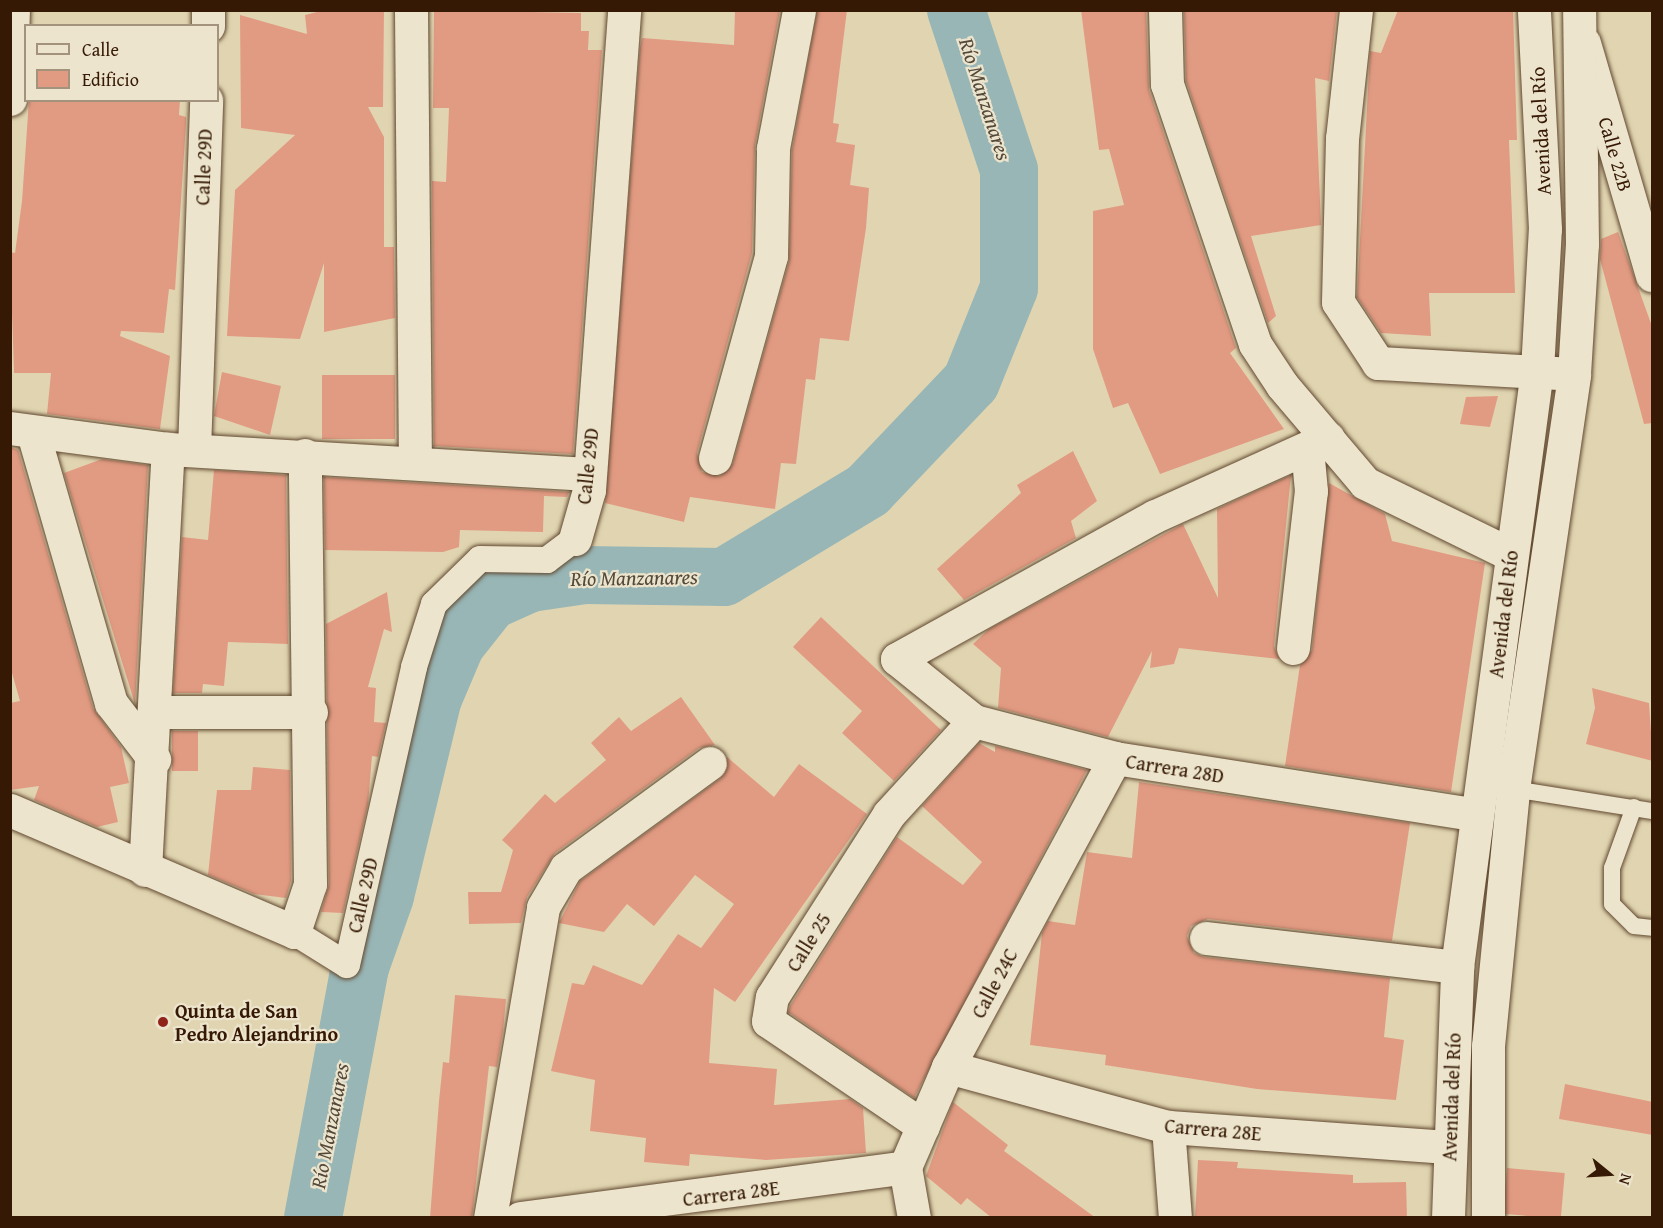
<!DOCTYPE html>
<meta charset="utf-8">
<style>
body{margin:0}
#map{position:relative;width:1663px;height:1228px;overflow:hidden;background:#e1d5b1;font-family:"Gentium Book Plus",serif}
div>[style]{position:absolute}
.river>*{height:58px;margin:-29px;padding:0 29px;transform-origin:29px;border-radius:29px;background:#98b6b6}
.building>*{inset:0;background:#e29b83;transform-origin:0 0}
.roads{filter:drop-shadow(0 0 2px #614830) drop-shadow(0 0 2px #614830)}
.service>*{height:16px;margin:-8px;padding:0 8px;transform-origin:8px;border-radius:8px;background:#ece4cc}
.pedestrian>*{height:26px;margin:-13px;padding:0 13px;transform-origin:13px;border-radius:13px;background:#ece4cc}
.minor>*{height:33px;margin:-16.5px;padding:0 16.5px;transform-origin:16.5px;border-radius:16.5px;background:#ece4cc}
.secondary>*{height:33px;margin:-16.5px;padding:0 16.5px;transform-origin:16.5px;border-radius:16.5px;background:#ece4cc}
.dots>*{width:16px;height:16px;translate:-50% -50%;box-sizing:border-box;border:3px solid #ece4cc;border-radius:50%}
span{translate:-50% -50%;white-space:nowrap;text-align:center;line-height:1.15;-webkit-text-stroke:4.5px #ece4cc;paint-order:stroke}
.street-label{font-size:20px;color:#361905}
.poi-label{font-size:20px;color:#361905;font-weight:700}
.left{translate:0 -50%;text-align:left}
.water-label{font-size:21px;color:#53483a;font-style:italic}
.frame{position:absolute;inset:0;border:12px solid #361905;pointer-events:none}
.legend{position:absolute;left:24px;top:24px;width:195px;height:78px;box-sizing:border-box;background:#ece4cc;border:2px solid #a3937c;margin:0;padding:8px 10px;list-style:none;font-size:18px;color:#361905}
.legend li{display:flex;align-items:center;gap:12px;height:30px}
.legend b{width:30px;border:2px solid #a3937c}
.north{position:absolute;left:1579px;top:1144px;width:60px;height:60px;-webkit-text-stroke:4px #ece4cc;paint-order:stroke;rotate:108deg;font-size:16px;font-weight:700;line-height:24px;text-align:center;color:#361905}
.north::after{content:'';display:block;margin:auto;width:21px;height:27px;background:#361905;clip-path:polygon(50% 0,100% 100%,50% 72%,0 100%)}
</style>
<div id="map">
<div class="river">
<div style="left:313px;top:1218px;width:255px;rotate:-79.4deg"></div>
<div style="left:360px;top:967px;width:75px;rotate:-70.6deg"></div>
<div style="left:385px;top:896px;width:204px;rotate:-76.4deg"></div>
<div style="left:433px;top:698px;width:59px;rotate:-66.9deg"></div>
<div style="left:456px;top:644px;width:55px;rotate:-51.7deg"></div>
<div style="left:490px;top:601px;width:44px;rotate:-24.2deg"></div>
<div style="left:530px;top:583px;width:55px;rotate:-8.4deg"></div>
<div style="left:584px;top:575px;width:140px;rotate:0.8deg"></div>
<div style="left:724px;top:577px;width:168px;rotate:-31.1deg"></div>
<div style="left:868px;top:490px;width:149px;rotate:-46.4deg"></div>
<div style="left:971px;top:382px;width:101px;rotate:-68deg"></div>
<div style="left:1009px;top:288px;width:118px;rotate:-90deg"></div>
<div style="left:1009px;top:170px;width:169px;rotate:-108.3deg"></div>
</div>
<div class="building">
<div style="clip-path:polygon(325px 10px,384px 10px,383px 107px,368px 107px,384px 137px,384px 247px,394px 247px,395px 318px,324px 332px,324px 263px,300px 339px,227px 336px,235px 190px,295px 135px,241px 128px,240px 15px,307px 34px,305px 15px)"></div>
<div style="clip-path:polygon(434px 10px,581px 13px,581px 31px,589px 31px,588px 50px,602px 50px,573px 454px,434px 446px,432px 181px,446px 182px,449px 108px,433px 108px)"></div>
<div style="clip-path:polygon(735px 10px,780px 10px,755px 145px,752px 253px,697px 453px,702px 472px,720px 476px,733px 463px,789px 261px,792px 150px,817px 10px,847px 10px,833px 123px,839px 124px,836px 142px,855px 145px,850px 185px,869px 188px,866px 228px,849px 341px,820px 338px,815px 380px,806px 379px,796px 464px,781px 463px,775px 509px,690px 497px,684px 522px,605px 503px,640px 48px,642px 38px,734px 45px)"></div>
<div style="clip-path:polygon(1081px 10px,1146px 10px,1149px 90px,1236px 348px,1230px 353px,1284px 429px,1160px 474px,1128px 403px,1113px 408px,1093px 349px,1093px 211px,1124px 205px,1109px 149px,1099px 150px)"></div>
<div style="clip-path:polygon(1184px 10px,1337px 10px,1329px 81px,1315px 78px,1321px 225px,1251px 236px,1276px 316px,1268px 323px,1186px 81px)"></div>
<div style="clip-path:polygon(1398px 10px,1513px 10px,1517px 140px,1509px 140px,1515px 293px,1429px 293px,1431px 336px,1381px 333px,1357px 297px,1370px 51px,1381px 53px)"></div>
<div style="clip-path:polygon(29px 100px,180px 100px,179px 115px,186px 117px,186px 124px,175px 290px,169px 289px,164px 333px,121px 331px,120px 336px,170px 356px,160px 429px,47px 414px,51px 373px,14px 373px,10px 252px,15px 253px,22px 201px)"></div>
<div style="clip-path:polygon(1618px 232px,1653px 329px,1653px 423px,1644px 424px,1600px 259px,1601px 239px)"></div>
<div style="clip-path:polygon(222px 372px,281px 386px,270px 435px,214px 416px)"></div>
<div style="left:322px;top:375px;width:73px;height:64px"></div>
<div style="clip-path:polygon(1498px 396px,1490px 427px,1460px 424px,1466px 397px)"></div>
<div style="clip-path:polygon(10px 447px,18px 450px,93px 708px,121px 747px,129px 783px,110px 787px,118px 822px,97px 827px,34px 800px,39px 786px,10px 790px,10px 703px,20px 701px,10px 666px)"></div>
<div style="clip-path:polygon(1073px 451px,1097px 501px,1071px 521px,1076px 538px,964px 600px,937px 569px,1021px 493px,1017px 485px)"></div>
<div style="clip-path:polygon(102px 459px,148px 465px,135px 704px,64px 473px)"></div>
<div style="clip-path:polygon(214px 470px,286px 475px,288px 644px,228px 642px,224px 686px,203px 684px,202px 693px,173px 693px,182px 537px,208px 540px)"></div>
<div style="clip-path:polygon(1291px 475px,1274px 646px,1279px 659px,1179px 648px,1174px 664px,1150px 668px,1152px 651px,1108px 737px,998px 708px,1001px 668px,973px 644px,989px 629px,1183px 524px,1218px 598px,1217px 509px)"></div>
<div style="clip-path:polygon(324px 477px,569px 492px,567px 497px,544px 496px,543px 532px,460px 530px,459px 547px,443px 552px,325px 550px)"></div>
<div style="clip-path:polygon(1329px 483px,1385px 514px,1392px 541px,1485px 563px,1451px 792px,1285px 766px,1300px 665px,1312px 650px)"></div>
<div style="clip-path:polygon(387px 592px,392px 632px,384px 629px,368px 687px,376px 688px,374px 722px,386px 723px,378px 757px,372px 756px,368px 804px,343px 913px,321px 912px,329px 884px,326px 624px)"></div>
<div style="clip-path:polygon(821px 617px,941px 730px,894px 781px,842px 733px,862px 711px,793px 647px)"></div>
<div style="clip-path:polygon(1592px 688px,1649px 703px,1653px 761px,1586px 744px,1595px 708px)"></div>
<div style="clip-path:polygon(681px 697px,715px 745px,699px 748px,555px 853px,527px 897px,521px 923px,469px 924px,468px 892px,501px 892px,513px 850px,502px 840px,545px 794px,555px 803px,606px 760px,591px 743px,619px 717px,631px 731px)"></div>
<div style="left:172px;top:731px;width:26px;height:40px"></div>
<div style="clip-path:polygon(979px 743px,995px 752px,995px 746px,1087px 770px,914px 1098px,788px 1012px,790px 1006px,897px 837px,963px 885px,982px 862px,922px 806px)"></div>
<div style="clip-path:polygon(727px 757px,774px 797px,799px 764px,867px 814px,735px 1002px,714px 988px,709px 1063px,777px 1069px,774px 1105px,850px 1099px,863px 1108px,866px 1153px,766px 1160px,690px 1154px,689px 1166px,644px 1162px,646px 1138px,590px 1131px,595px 1080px,551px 1071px,572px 983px,584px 985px,593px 965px,642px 985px,678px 934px,701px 948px,734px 904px,695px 875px,654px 926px,627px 904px,604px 932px,559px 923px,580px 881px,721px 778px)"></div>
<div style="clip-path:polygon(253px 767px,290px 770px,291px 881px,286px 898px,254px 894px,208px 875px,217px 790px,251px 790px)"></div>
<div style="clip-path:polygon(1139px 782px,1410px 823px,1392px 941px,1208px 919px,1191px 926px,1187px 936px,1194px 953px,1204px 957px,1390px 978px,1384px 1037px,1404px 1040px,1396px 1100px,1257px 1089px,1105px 1065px,1106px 1055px,1030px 1045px,1042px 933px,1048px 921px,1075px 925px,1087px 852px,1132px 858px)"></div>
<div style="clip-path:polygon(455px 995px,506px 999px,503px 1031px,497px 1067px,489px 1066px,472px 1218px,430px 1218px,439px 1101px,443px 1062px,449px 1063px)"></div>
<div style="clip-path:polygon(1565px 1084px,1653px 1102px,1653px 1135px,1559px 1119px)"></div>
<div style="clip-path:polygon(953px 1102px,1008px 1145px,1004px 1151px,1096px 1218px,992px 1218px,967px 1198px,961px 1205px,926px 1176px)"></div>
<div style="clip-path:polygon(1198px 1160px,1238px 1162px,1237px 1168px,1353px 1175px,1353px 1183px,1406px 1182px,1407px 1218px,1195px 1218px)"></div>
<div style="left:1507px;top:1168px;width:58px;height:46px;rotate:5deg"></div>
</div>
<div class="roads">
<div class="service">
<div style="left:1513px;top:789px;width:141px;rotate:9deg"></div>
<div style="left:1634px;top:807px;width:65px;rotate:109.8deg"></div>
<div style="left:1612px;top:868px;width:36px;rotate:90deg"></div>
<div style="left:1612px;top:904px;width:31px;rotate:45deg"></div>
<div style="left:1634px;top:926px;width:18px;rotate:6deg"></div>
</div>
<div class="pedestrian">
<div style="left:294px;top:932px;width:62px;rotate:31.9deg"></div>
<div style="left:347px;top:965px;width:305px;rotate:-77.3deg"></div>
<div style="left:414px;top:667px;width:66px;rotate:-72.4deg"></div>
<div style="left:434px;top:604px;width:64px;rotate:-44.4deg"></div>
<div style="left:480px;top:559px;width:67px;rotate:0.9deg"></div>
<div style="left:547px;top:560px;width:35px;rotate:-37deg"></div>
</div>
<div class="minor">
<div style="left:208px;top:10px;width:16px;rotate:90deg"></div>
<div style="left:411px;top:10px;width:451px;rotate:89.5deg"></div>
<div style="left:1165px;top:10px;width:74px;rotate:88.5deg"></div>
<div style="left:1167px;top:84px;width:274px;rotate:71.3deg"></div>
<div style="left:1255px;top:344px;width:49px;rotate:56.6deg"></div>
<div style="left:1282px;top:385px;width:128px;rotate:49.7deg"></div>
<div style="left:1365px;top:483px;width:161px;rotate:26.1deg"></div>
<div style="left:1356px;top:10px;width:129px;rotate:96.2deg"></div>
<div style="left:1342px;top:138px;width:164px;rotate:91.4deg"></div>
<div style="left:1338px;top:302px;width:73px;rotate:56.7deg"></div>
<div style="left:1378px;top:363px;width:196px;rotate:3.2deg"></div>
<div style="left:1584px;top:43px;width:242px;rotate:73.7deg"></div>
<div style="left:10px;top:99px;width:89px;rotate:-88.1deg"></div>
<div style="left:10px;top:428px;width:159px;rotate:7.6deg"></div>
<div style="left:168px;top:449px;width:421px;rotate:3.4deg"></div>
<div style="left:33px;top:433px;width:281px;rotate:73.9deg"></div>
<div style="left:111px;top:703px;width:71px;rotate:52.5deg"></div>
<div style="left:1328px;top:438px;width:190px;rotate:155.7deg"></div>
<div style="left:1155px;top:516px;width:295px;rotate:151deg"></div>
<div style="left:897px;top:659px;width:99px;rotate:38.8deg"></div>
<div style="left:974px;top:721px;width:146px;rotate:14.7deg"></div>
<div style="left:1115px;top:758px;width:366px;rotate:8.9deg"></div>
<div style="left:194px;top:450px;width:350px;rotate:-88deg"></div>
<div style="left:715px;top:458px;width:210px;rotate:-74.5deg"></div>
<div style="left:771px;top:256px;width:108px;rotate:-88.9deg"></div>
<div style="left:773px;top:148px;width:140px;rotate:-79.3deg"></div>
<div style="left:575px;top:539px;width:51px;rotate:-74.1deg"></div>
<div style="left:589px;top:490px;width:481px;rotate:-85.8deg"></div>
<div style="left:1293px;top:648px;width:158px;rotate:-83.5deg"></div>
<div style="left:1311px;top:491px;width:43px;rotate:-95.3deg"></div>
<div style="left:156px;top:712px;width:155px"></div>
<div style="left:10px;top:810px;width:309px;rotate:23.2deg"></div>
<div style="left:294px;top:932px;width:51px;rotate:-71.6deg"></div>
<div style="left:310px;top:884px;width:429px;rotate:-90.7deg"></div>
<div style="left:145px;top:870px;width:422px;rotate:-86.9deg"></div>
<div style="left:1206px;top:938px;width:253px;rotate:6.6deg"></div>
<div style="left:948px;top:1067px;width:228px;rotate:15.3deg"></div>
<div style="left:1168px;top:1127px;width:281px;rotate:4.1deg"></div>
<div style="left:923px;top:1126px;width:187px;rotate:-145.9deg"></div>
<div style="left:768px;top:1021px;width:24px;rotate:-81deg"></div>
<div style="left:772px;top:997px;width:217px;rotate:-57.4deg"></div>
<div style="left:889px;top:814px;width:126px;rotate:-47.6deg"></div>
<div style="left:1168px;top:1127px;width:91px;rotate:85.6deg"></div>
<div style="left:490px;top:1218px;width:315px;rotate:-80.3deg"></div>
<div style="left:543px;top:907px;width:45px;rotate:-59.5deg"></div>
<div style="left:566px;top:868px;width:178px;rotate:-36.1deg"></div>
<div style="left:520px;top:1218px;width:388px;rotate:-7.5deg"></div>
<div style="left:914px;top:1218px;width:52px;rotate:-100deg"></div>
<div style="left:905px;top:1167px;width:109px;rotate:-66.7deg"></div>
<div style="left:948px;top:1067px;width:351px;rotate:-61.6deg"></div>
</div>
<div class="secondary">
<div style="left:1448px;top:1218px;width:251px;rotate:-87.9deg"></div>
<div style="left:1457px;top:967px;width:602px;rotate:-82.37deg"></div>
<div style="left:1537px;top:370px;width:141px;rotate:-86.8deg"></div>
<div style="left:1545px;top:229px;width:219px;rotate:-92.9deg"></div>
<div style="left:1488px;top:1218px;width:172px;rotate:-90deg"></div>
<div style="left:1488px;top:1046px;width:258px;rotate:-84.4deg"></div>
<div style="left:1513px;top:789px;width:419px;rotate:-81.6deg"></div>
<div style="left:1574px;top:374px;width:130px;rotate:-86.5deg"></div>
<div style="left:1582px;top:244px;width:234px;rotate:-90.7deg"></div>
</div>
</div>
<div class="dots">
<div style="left:163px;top:1022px;background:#8f2418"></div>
</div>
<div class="street-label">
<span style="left:1540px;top:131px;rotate:-93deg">Avenida del Río</span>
<span style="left:1616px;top:154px;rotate:74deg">Calle 22B</span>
<span style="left:203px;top:167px;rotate:-88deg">Calle 29D</span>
<span style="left:587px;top:466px;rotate:-84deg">Calle 29D</span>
<span style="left:1503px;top:614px;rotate:-83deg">Avenida del Río</span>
<span style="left:1175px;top:768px;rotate:9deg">Carrera 28D</span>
<span style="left:362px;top:895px;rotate:-77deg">Calle 29D</span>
<span style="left:808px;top:942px;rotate:-58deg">Calle 25</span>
<span style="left:994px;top:983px;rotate:-62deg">Calle 24C</span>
<span style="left:1451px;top:1097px;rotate:-88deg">Avenida del Río</span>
<span style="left:1213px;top:1129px;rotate:5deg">Carrera 28E</span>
<span style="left:731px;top:1193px;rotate:-7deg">Carrera 28E</span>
</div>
<div class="poi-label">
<span class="left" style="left:175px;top:1022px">Quinta de San<br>Pedro Alejandrino</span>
</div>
<div class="water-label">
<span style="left:985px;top:99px;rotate:72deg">Río Manzanares</span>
<span style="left:634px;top:578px;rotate:-1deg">Río Manzanares</span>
<span style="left:330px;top:1126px;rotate:-79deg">Río Manzanares</span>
</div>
<div class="frame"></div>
<ul class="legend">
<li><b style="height:8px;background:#ece4cc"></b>Calle</li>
<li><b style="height:16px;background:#e29b83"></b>Edificio</li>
</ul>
<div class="north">N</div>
</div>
